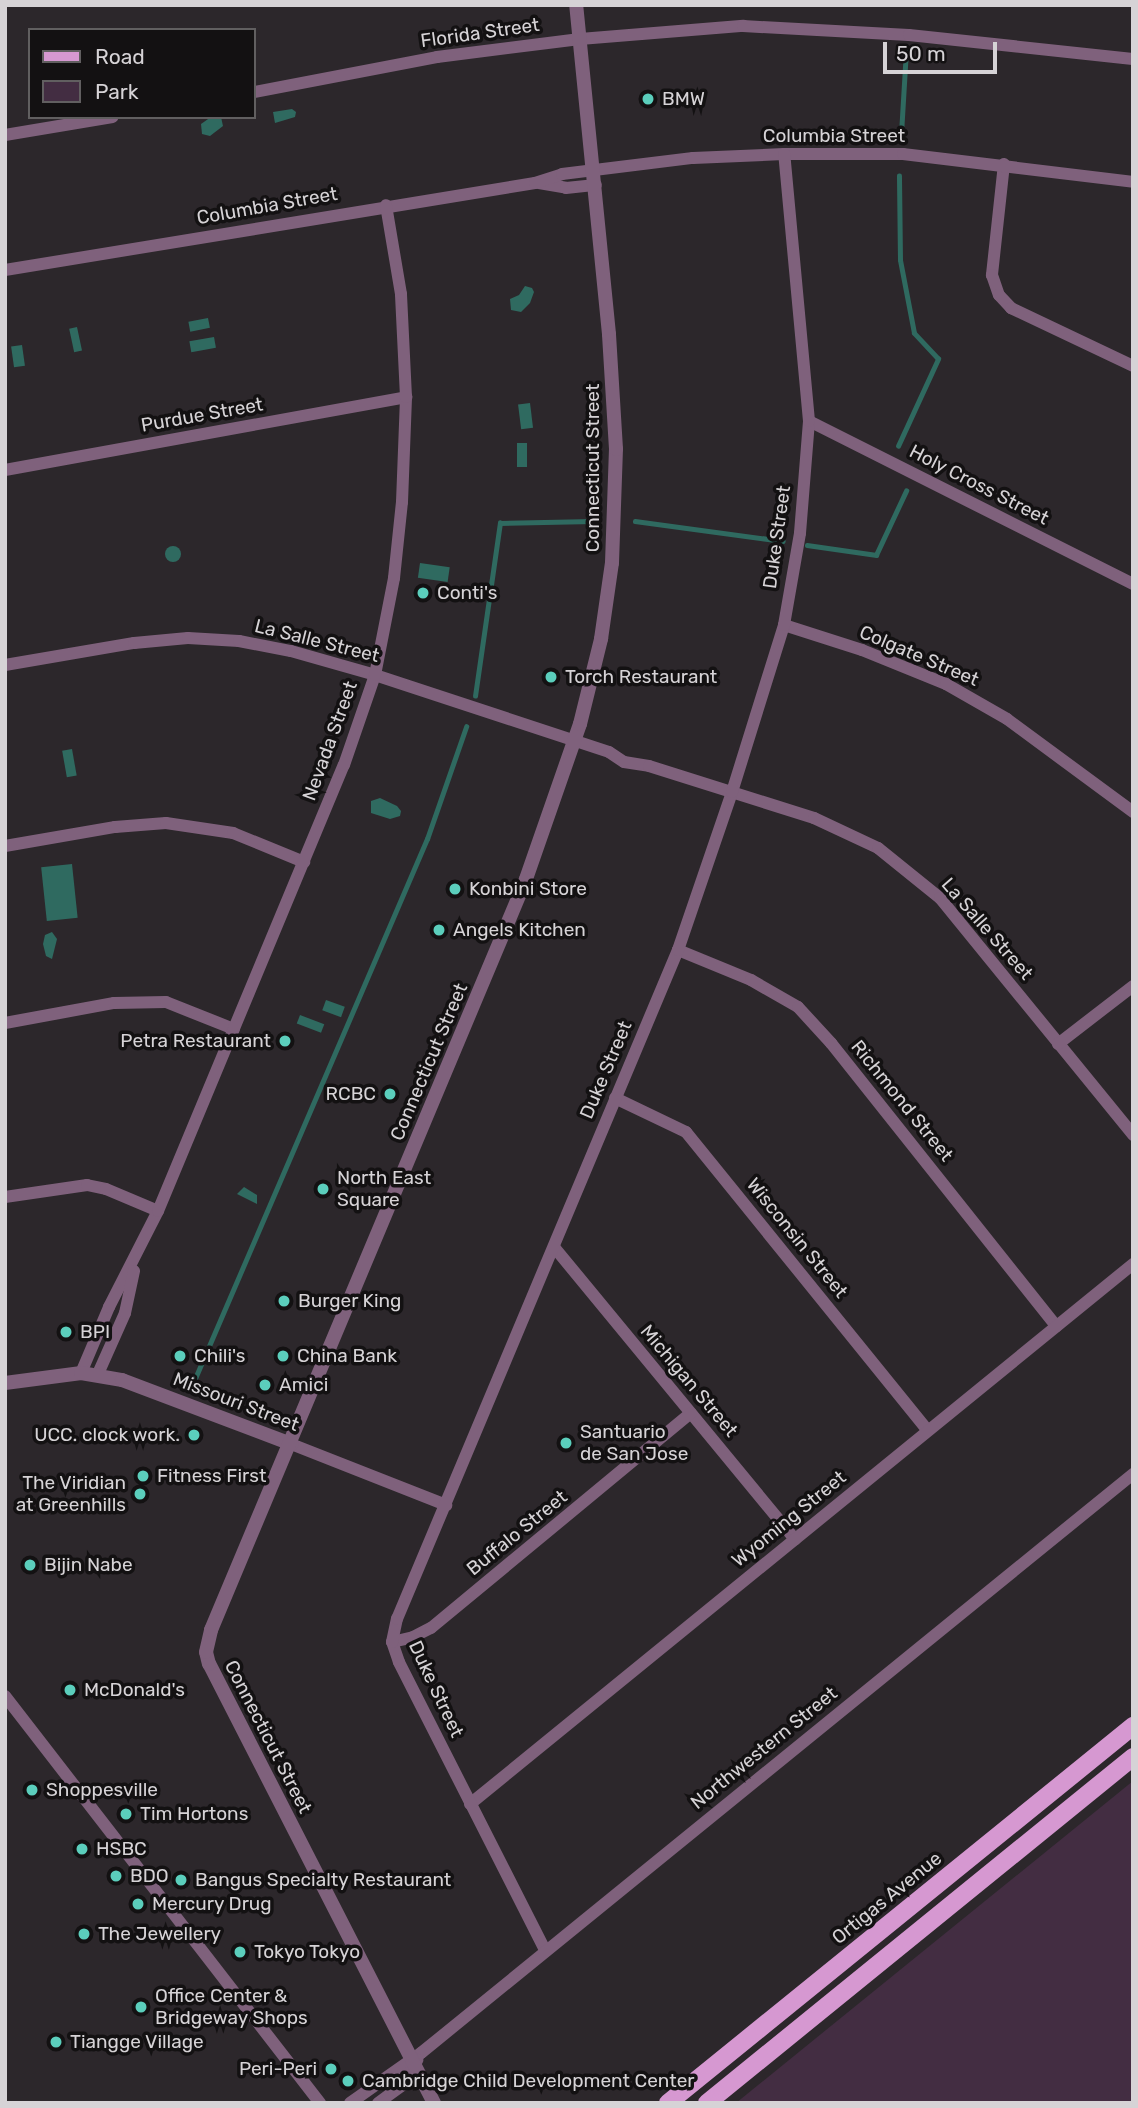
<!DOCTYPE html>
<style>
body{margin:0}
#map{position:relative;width:1138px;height:2108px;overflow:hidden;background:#2c272b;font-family:Rubik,sans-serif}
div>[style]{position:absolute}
.green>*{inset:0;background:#432d42}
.water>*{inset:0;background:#2f6a60;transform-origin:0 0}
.round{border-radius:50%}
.stream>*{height:4.5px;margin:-2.25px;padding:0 2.25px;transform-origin:2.25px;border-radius:2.25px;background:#2f6a60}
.minor>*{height:12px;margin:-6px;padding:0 6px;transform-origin:6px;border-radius:6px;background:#7f617c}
.tertiary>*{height:14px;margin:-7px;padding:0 7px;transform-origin:7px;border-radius:7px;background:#7f617c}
.primary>*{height:18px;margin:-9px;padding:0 9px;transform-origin:9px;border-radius:9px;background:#d698d1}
.dots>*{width:19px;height:19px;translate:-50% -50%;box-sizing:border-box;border:4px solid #131112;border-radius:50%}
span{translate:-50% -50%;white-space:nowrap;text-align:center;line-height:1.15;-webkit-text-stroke:7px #131112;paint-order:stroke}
.street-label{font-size:19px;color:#d6d3d6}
.poi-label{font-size:19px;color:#d6d3d6}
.left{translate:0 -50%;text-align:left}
.right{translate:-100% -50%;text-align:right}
.frame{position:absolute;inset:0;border:7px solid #d6d3d6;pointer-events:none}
.legend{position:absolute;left:28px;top:28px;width:228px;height:91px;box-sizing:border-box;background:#131112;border:2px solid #615f60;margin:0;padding:9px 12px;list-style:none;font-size:21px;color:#d6d3d6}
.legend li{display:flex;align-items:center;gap:14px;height:35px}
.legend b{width:35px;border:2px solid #615f60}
.scale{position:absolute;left:883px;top:42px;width:114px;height:32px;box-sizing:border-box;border:4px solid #d6d3d6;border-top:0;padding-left:9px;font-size:21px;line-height:24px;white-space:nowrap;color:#d6d3d6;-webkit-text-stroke:5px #131112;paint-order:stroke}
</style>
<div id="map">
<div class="green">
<div style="clip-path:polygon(1133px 1781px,1133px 2103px,736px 2103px)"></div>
</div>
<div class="water">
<div style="clip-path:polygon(292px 109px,296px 112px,295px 117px,275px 123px,273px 112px)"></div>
<div style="clip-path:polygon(211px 117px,221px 117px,223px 126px,210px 136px,202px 134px,201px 124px)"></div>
<div style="clip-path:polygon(525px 286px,532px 288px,534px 292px,530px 303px,521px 312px,511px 310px,510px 299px,519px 295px)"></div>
<div style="left:208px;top:318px;width:10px;height:20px;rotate:79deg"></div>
<div style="left:77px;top:327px;width:24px;height:8px;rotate:78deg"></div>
<div style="left:214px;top:337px;width:11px;height:25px;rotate:80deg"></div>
<div style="left:22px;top:345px;width:21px;height:11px;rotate:82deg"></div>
<div style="left:530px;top:403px;width:25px;height:12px;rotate:83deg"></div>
<div style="left:517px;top:443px;width:10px;height:24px"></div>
<div class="round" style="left:165px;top:546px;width:16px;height:16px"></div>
<div style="left:420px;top:563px;width:30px;height:15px;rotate:8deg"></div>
<div style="left:72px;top:749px;width:27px;height:10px;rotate:80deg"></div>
<div style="clip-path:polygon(380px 798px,397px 806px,401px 811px,400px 816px,390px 819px,371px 813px,371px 801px)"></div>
<div style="left:72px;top:864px;width:54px;height:31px;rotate:84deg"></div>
<div style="clip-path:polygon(52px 932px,57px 939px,52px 959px,46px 956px,43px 944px,45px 935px)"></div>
<div style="left:326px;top:1000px;width:20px;height:11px;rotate:20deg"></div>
<div style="left:300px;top:1015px;width:26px;height:9px;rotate:21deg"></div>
<div style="clip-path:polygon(244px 1187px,257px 1195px,257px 1204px,237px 1194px)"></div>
</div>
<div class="stream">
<div style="left:901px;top:134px;width:84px;rotate:-86.6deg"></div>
<div style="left:898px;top:446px;width:96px;rotate:-65.3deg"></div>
<div style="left:938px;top:359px;width:35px;rotate:-133deg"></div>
<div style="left:914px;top:333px;width:74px;rotate:-100.9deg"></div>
<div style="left:900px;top:260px;width:84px;rotate:-90.7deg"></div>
<div style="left:635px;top:521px;width:149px;rotate:7.7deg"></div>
<div style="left:807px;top:545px;width:70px;rotate:8.2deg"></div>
<div style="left:876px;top:555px;width:71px;rotate:-64.9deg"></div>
<div style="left:475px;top:696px;width:175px;rotate:-81.8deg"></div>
<div style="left:500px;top:523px;width:93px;rotate:-1.2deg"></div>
<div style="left:194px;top:1381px;width:590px;rotate:-66.74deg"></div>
<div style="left:427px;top:839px;width:119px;rotate:-70.8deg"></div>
</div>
<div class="minor">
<div style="left:254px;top:92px;width:186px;rotate:-10.8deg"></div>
<div style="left:437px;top:57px;width:144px;rotate:-7.2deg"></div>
<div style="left:580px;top:39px;width:164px;rotate:-4.6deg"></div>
<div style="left:743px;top:26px;width:166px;rotate:3.1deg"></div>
<div style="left:909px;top:35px;width:225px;rotate:6.1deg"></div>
<div style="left:5px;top:135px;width:109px;rotate:-9.5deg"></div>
<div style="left:1004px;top:164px;width:112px;rotate:96.2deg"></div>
<div style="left:992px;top:275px;width:21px;rotate:71deg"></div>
<div style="left:999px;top:295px;width:18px;rotate:47deg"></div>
<div style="left:1011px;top:308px;width:135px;rotate:25.4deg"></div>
<div style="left:539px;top:183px;width:27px;rotate:10deg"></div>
<div style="left:566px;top:188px;width:30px;rotate:-6deg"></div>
<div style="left:5px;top:270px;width:537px;rotate:-9.32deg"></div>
<div style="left:535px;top:183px;width:28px;rotate:-18deg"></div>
<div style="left:562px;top:174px;width:132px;rotate:-7deg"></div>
<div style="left:693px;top:158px;width:91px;rotate:-2.5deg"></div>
<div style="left:784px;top:154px;width:119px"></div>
<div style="left:903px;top:154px;width:232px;rotate:6.9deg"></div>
<div style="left:809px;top:421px;width:363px;rotate:26.7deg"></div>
<div style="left:5px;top:470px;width:408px;rotate:-10.3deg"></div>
<div style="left:784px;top:625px;width:82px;rotate:17.8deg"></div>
<div style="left:862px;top:650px;width:91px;rotate:22deg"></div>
<div style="left:946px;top:684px;width:70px;rotate:29.8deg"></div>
<div style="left:1007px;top:719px;width:157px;rotate:36.4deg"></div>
<div style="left:5px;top:665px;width:131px;rotate:-9.7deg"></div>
<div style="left:134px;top:643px;width:54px;rotate:-5.3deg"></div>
<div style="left:188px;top:638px;width:51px;rotate:3.4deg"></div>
<div style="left:239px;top:641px;width:53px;rotate:10.9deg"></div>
<div style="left:291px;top:651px;width:87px;rotate:15.9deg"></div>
<div style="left:375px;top:675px;width:246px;rotate:18.2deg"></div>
<div style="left:609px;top:752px;width:18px;rotate:34deg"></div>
<div style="left:624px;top:762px;width:25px;rotate:9deg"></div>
<div style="left:649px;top:766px;width:173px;rotate:17.5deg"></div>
<div style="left:814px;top:818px;width:71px;rotate:25.1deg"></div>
<div style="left:878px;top:848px;width:80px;rotate:38.9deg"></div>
<div style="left:940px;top:898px;width:306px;rotate:50.8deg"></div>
<div style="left:5px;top:846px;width:112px;rotate:-9.8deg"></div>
<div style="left:115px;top:827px;width:51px;rotate:-4.5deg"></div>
<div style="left:166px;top:823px;width:68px;rotate:8.5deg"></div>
<div style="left:233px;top:833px;width:77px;rotate:22.2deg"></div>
<div style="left:678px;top:950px;width:79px;rotate:22.3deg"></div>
<div style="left:751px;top:980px;width:54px;rotate:29.9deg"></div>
<div style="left:798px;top:1007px;width:49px;rotate:47.5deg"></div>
<div style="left:831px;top:1043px;width:362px;rotate:51.5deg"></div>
<div style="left:5px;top:1023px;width:111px;rotate:-10.4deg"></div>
<div style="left:114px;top:1003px;width:52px;rotate:-1.1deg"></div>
<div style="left:166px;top:1002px;width:73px;rotate:21.7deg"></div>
<div style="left:1058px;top:1044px;width:95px;rotate:-37.7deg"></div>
<div style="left:615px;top:1098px;width:79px;rotate:25.6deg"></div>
<div style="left:686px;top:1132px;width:383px;rotate:51deg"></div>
<div style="left:5px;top:1197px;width:83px;rotate:-8.3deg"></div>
<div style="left:87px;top:1185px;width:19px;rotate:12deg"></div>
<div style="left:106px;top:1189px;width:56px;rotate:22.9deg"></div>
<div style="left:554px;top:1247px;width:379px;rotate:50.5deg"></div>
<div style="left:81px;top:1373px;width:72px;rotate:-67deg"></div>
<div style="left:109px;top:1307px;width:108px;rotate:-63deg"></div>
<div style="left:158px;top:1211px;width:483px;rotate:-67.4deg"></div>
<div style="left:344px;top:765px;width:95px;rotate:-71deg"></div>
<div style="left:375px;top:675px;width:99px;rotate:-78.9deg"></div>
<div style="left:394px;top:578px;width:76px;rotate:-84deg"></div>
<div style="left:402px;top:502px;width:105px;rotate:-87.8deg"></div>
<div style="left:406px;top:397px;width:103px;rotate:-92.8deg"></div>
<div style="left:401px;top:294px;width:90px;rotate:-99.6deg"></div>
<div style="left:97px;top:1376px;width:69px;rotate:-66deg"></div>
<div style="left:125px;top:1313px;width:43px;rotate:-77.9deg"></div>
<div style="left:291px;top:1444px;width:167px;rotate:21.5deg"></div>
<div style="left:392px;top:1642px;width:22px;rotate:-13deg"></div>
<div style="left:413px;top:1637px;width:20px;rotate:-27deg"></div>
<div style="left:431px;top:1628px;width:337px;rotate:-39.6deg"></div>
<div style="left:5px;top:1696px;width:515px;rotate:52.26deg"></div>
<div style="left:470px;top:1804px;width:855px;rotate:-39.16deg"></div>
<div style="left:545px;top:1950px;width:323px;rotate:-116.9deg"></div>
<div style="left:399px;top:1662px;width:21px;rotate:-109deg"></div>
<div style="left:392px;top:1642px;width:24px;rotate:-78deg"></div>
<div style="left:397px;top:1619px;width:726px;rotate:-67.22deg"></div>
<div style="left:678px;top:950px;width:167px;rotate:-71.1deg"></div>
<div style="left:732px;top:792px;width:175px;rotate:-72.7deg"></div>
<div style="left:784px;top:625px;width:93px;rotate:-80.1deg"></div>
<div style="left:800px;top:533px;width:112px;rotate:-85.4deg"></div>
<div style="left:809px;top:421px;width:268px;rotate:-95.3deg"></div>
<div style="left:350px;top:2103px;width:87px;rotate:-35.2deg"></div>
<div style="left:421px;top:2053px;width:918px;rotate:-39.12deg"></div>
<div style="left:378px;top:2103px;width:29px;rotate:-36deg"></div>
<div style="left:401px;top:2086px;width:31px;rotate:-58deg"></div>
</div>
<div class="tertiary">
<div style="left:5px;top:1383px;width:77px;rotate:-7.5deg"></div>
<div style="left:81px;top:1373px;width:42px;rotate:9.7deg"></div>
<div style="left:122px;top:1380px;width:181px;rotate:20.7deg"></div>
<div style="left:434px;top:2103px;width:493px;rotate:-117.1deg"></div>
<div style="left:209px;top:1664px;width:12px;rotate:-104deg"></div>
<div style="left:206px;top:1652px;width:23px;rotate:-77deg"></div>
<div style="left:211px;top:1630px;width:814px;rotate:-67.24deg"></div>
<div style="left:526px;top:879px;width:164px;rotate:-70.8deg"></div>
<div style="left:580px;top:724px;width:88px;rotate:-76.1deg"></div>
<div style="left:601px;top:639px;width:77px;rotate:-81.8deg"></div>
<div style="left:612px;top:563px;width:114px;rotate:-88deg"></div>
<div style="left:616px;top:449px;width:115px;rotate:-93.5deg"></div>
<div style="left:609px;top:334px;width:331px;rotate:-95.7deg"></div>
</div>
<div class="primary">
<div style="left:668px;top:2103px;width:599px;rotate:-39.03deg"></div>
<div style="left:707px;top:2103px;width:549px;rotate:-39.08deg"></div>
</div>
<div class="dots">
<div style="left:648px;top:99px;background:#5bcebc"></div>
<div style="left:423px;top:593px;background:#5bcebc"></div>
<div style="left:551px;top:677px;background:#5bcebc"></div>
<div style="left:455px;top:889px;background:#5bcebc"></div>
<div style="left:439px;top:930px;background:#5bcebc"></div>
<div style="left:285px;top:1041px;background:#5bcebc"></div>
<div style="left:390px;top:1094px;background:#5bcebc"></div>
<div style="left:323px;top:1189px;background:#5bcebc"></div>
<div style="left:284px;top:1301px;background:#5bcebc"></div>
<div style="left:66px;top:1332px;background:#5bcebc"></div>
<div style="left:180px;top:1356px;background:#5bcebc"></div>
<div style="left:283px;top:1356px;background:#5bcebc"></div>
<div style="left:265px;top:1385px;background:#5bcebc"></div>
<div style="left:194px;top:1435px;background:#5bcebc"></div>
<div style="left:566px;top:1443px;background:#5bcebc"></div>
<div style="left:143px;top:1476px;background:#5bcebc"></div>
<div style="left:140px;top:1494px;background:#5bcebc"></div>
<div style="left:30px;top:1565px;background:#5bcebc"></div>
<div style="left:70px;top:1690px;background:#5bcebc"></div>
<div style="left:32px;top:1790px;background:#5bcebc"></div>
<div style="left:126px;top:1814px;background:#5bcebc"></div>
<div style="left:82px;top:1849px;background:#5bcebc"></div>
<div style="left:116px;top:1876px;background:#5bcebc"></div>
<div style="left:181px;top:1880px;background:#5bcebc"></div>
<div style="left:138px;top:1904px;background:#5bcebc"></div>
<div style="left:84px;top:1934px;background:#5bcebc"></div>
<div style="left:240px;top:1952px;background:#5bcebc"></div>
<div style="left:141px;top:2007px;background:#5bcebc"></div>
<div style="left:56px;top:2042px;background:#5bcebc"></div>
<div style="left:331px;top:2069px;background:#5bcebc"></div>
<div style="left:348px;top:2081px;background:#5bcebc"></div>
</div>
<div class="street-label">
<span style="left:480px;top:33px;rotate:-8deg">Florida Street</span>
<span style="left:834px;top:136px">Columbia Street</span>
<span style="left:267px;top:206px;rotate:-10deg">Columbia Street</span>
<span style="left:202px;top:415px;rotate:-10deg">Purdue Street</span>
<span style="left:593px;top:468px;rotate:-90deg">Connecticut Street</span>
<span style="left:979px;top:485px;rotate:27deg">Holy Cross Street</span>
<span style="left:777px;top:537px;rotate:-82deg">Duke Street</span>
<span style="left:317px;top:641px;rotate:14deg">La Salle Street</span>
<span style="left:919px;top:656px;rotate:23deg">Colgate Street</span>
<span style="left:330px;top:741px;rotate:-70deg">Nevada Street</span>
<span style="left:987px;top:929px;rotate:49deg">La Salle Street</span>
<span style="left:429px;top:1062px;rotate:-67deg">Connecticut Street</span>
<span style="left:606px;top:1070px;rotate:-67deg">Duke Street</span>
<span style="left:902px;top:1101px;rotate:51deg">Richmond Street</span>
<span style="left:797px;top:1238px;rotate:51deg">Wisconsin Street</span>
<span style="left:689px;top:1381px;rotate:50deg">Michigan Street</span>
<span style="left:236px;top:1402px;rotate:21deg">Missouri Street</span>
<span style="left:789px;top:1519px;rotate:-39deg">Wyoming Street</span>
<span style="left:517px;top:1533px;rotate:-39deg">Buffalo Street</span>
<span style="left:436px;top:1689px;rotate:65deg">Duke Street</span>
<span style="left:268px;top:1737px;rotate:63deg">Connecticut Street</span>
<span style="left:764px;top:1748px;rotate:-39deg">Northwestern Street</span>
<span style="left:887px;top:1898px;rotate:-39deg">Ortigas Avenue</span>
</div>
<div class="poi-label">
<span class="left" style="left:662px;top:99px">BMW</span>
<span class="left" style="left:437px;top:593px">Conti's</span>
<span class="left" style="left:565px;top:677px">Torch Restaurant</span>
<span class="left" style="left:469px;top:889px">Konbini Store</span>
<span class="left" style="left:453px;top:930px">Angels Kitchen</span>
<span class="right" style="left:271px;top:1041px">Petra Restaurant</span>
<span class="right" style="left:376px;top:1094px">RCBC</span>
<span class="left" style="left:337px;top:1189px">North East<br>Square</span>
<span class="left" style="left:298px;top:1301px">Burger King</span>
<span class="left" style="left:80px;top:1332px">BPI</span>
<span class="left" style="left:194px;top:1356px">Chili's</span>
<span class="left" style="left:297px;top:1356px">China Bank</span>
<span class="left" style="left:279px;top:1385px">Amici</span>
<span class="left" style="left:580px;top:1443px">Santuario<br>de San Jose</span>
<span class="right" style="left:180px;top:1435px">UCC. clock work.</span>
<span class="left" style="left:157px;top:1476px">Fitness First</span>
<span class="right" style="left:126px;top:1494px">The Viridian<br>at Greenhills</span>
<span class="left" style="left:44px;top:1565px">Bijin Nabe</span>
<span class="left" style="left:84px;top:1690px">McDonald's</span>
<span class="left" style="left:46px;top:1790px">Shoppesville</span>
<span class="left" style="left:140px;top:1814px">Tim Hortons</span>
<span class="left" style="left:96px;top:1849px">HSBC</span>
<span class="left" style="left:130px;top:1876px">BDO</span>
<span class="left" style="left:195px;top:1880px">Bangus Specialty Restaurant</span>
<span class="left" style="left:152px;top:1904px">Mercury Drug</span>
<span class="left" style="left:98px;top:1934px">The Jewellery</span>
<span class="left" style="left:254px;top:1952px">Tokyo Tokyo</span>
<span class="left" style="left:155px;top:2007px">Office Center &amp;<br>Bridgeway Shops</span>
<span class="left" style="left:70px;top:2042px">Tiangge Village</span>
<span class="right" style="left:317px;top:2069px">Peri-Peri</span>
<span class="left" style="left:362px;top:2081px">Cambridge Child Development Center</span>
</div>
<div class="frame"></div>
<ul class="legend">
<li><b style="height:9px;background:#d698d1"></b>Road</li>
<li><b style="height:19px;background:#432d42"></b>Park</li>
</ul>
<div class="scale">50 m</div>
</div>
